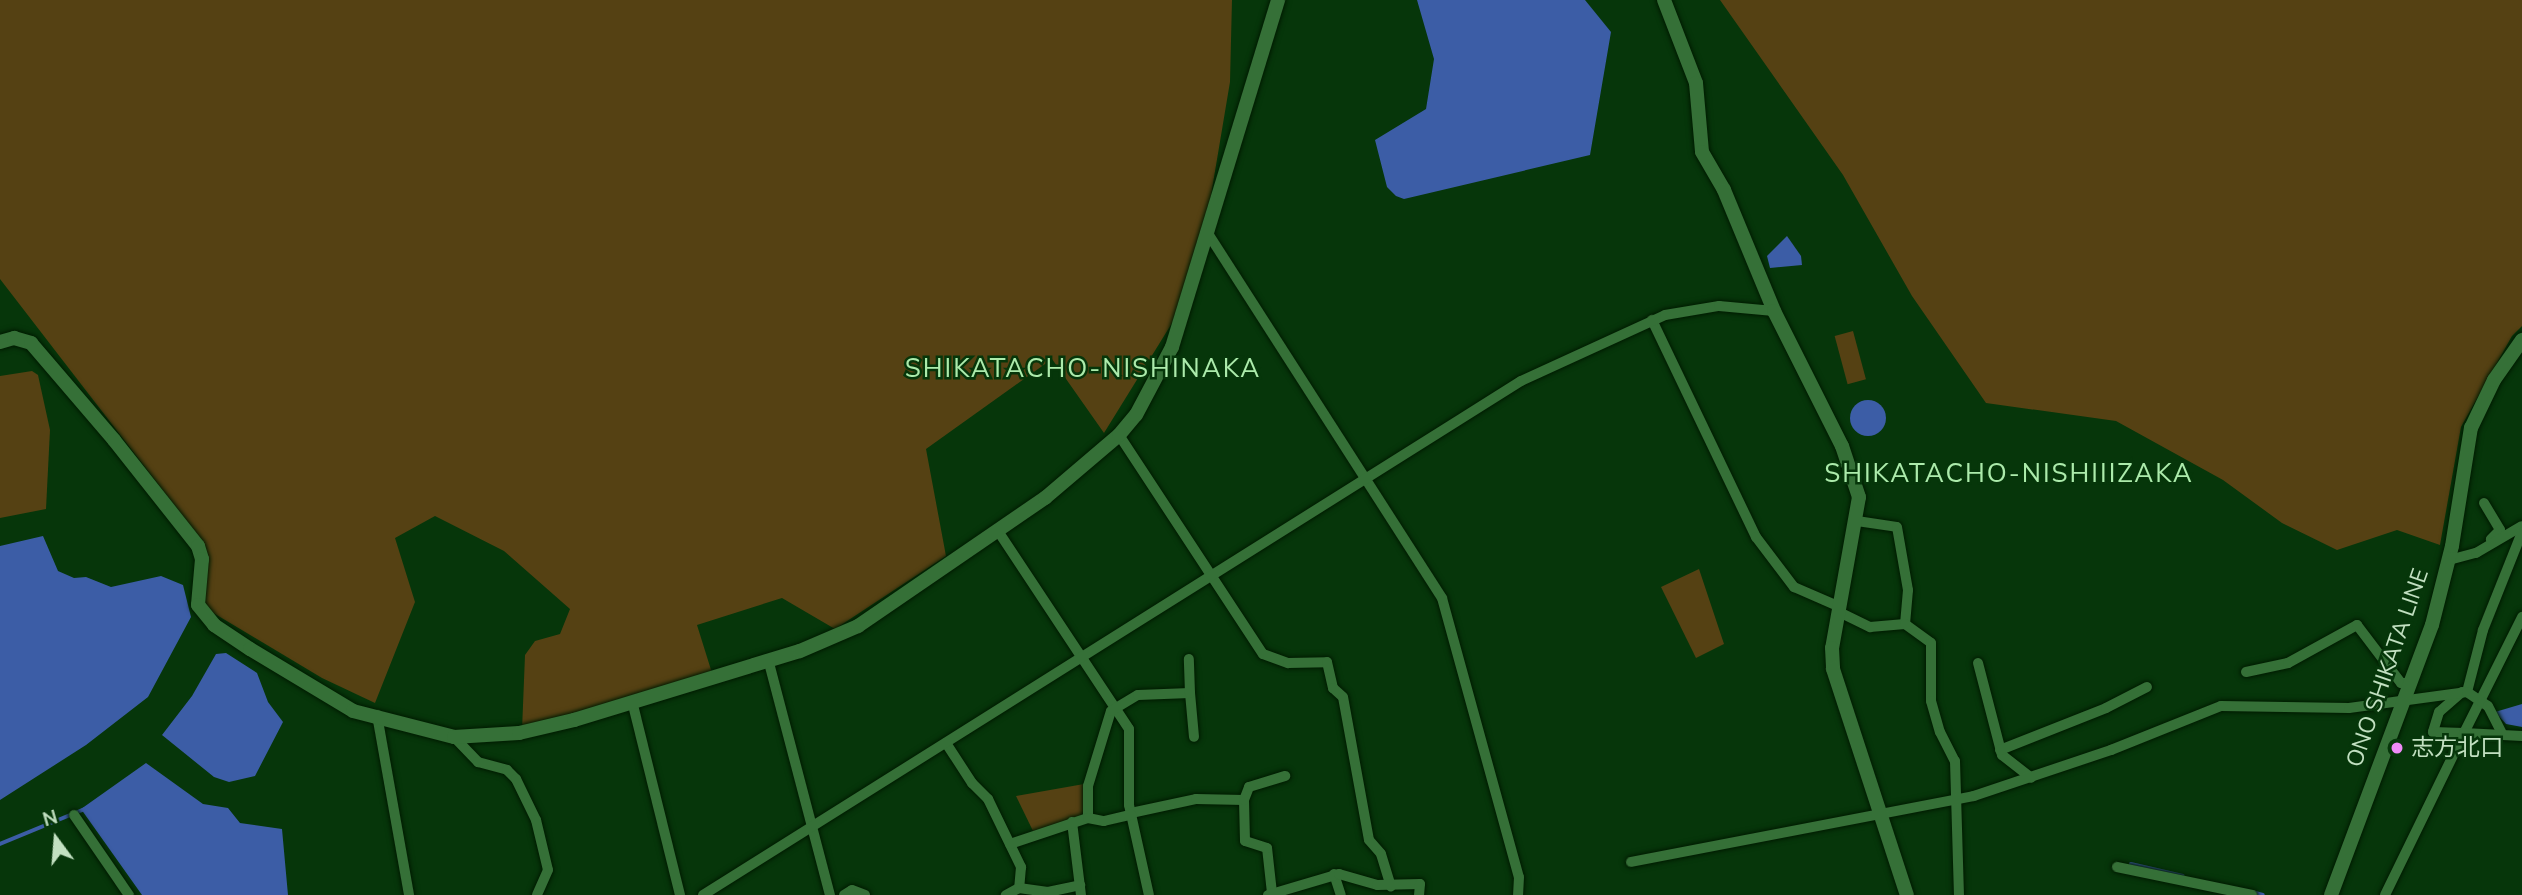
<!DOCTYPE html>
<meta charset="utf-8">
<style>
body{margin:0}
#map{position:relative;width:2522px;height:895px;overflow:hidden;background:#06360a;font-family:"Nunito Sans","Noto Sans JP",sans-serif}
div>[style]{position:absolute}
.green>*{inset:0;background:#554113;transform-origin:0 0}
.water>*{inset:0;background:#3c5da6}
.round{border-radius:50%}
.stream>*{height:3.5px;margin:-1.75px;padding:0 1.75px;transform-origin:1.75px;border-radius:1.75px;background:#3c5da6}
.roads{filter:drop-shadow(0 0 2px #001b01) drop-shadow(0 0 2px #001b01)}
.street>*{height:10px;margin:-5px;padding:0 5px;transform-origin:5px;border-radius:5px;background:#357037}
.secondary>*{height:14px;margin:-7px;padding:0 7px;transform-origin:7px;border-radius:7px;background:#357037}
.dots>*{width:19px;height:19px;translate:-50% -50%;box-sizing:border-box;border:4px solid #06360a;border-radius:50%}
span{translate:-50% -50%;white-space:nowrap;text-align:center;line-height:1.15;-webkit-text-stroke:5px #06360a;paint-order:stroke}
.street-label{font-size:23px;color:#c2e0c1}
.poi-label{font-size:23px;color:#c2e0c1}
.left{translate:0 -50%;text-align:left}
.quarter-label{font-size:26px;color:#acebab;letter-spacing:2px}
.north{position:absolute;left:21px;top:804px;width:70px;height:70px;-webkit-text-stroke:5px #06360a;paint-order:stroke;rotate:344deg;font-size:19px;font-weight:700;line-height:28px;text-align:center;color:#c2e0c1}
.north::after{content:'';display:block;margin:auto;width:24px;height:32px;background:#c2e0c1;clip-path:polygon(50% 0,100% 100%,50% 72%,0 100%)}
</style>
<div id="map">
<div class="green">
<div style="clip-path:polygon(0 0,1232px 0,1230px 82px,1208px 213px,1177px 315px,1104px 433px,1052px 359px,926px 449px,946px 556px,835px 629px,782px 598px,697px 625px,712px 673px,522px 730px,525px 655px,535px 641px,560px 634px,570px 609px,504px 551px,435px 516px,395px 538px,415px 602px,375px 703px,322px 678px,205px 608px,205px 545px,0 279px)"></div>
<div style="clip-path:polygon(1720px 0,2522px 0,2522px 326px,2512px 336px,2461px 427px,2440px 545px,2397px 530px,2337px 550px,2282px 523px,2223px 480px,2116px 421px,1986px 403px,1912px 296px,1843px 175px)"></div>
<div style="left:1853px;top:331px;width:50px;height:19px;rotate:75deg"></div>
<div style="clip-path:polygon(32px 371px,38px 375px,50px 430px,46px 509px,0 518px,0 376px)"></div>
<div style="clip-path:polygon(1699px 569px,1724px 644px,1696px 658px,1661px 587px)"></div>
<div style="clip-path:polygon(1084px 784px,1086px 817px,1033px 831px,1016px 796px)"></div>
</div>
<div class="water">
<div style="clip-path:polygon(1417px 0,1585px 0,1611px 32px,1590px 155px,1404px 199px,1396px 196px,1387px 187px,1375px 140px,1426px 109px,1434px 59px)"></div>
<div style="clip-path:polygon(1787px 236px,1801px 256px,1802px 265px,1770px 268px,1767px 256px)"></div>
<div class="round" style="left:1850px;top:400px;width:36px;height:36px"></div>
<div style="clip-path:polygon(43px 536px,58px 571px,74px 578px,86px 577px,111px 587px,161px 576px,183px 585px,191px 617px,148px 697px,86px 745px,0 800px,0 546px)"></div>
<div style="clip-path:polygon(226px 653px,257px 673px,268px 702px,283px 722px,255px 776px,229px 782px,214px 777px,162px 735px,192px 696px,216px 654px)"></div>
<div style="clip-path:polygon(2522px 704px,2522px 727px,2506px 724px,2495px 712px)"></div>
<div style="clip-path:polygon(146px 763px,203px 804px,228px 808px,240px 823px,282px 829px,288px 895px,142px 895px,81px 809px)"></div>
</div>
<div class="stream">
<div style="left:0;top:844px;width:92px;rotate:-22.4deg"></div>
<div style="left:2131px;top:864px;width:53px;rotate:13deg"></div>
<div style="left:2252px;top:892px;width:11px;rotate:15deg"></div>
</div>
<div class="roads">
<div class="street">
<div style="left:1207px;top:232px;width:435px;rotate:57.3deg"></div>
<div style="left:1442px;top:598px;width:289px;rotate:74.6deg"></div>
<div style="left:1519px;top:877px;width:18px;rotate:93deg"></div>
<div style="left:1652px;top:320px;width:241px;rotate:64.4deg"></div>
<div style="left:1756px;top:537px;width:63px;rotate:52.8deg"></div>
<div style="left:1794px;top:587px;width:48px;rotate:23.4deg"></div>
<div style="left:1119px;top:435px;width:262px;rotate:56.7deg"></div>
<div style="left:1263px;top:654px;width:27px;rotate:20deg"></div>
<div style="left:1288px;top:663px;width:39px;rotate:-1deg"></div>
<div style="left:1327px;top:662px;width:27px;rotate:77deg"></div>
<div style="left:1333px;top:688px;width:13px;rotate:42deg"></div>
<div style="left:1343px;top:697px;width:145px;rotate:79.7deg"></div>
<div style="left:1369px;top:840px;width:18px;rotate:49deg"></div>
<div style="left:1381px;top:854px;width:34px;rotate:73deg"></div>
<div style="left:2484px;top:503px;width:31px;rotate:59deg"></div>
<div style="left:2500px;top:530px;width:13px;rotate:135deg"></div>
<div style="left:1857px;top:521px;width:40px;rotate:8.5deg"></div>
<div style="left:1897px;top:527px;width:64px;rotate:80.1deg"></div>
<div style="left:1908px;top:590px;width:34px;rotate:95deg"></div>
<div style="left:998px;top:531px;width:237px;rotate:56.5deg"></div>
<div style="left:1129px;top:729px;width:76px;rotate:90deg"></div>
<div style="left:1129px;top:805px;width:92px;rotate:77.5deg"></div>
<div style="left:2449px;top:560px;width:28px;rotate:-15deg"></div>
<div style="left:2476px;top:553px;width:53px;rotate:-30.4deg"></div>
<div style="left:1837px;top:611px;width:37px;rotate:26deg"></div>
<div style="left:1870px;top:627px;width:35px;rotate:-5deg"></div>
<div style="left:1905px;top:624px;width:32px;rotate:36deg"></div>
<div style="left:1931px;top:643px;width:58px;rotate:90deg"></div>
<div style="left:1931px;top:701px;width:32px;rotate:74deg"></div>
<div style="left:1940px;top:732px;width:33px;rotate:63deg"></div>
<div style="left:1955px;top:761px;width:134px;rotate:88.3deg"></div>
<div style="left:768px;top:659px;width:244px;rotate:75.3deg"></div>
<div style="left:1978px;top:663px;width:95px;rotate:75.4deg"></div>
<div style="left:2002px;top:755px;width:37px;rotate:38deg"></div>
<div style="left:2246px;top:672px;width:43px;rotate:-12.1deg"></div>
<div style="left:2288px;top:663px;width:79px;rotate:-28.8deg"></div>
<div style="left:2357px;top:625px;width:73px;rotate:52.8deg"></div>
<div style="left:2401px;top:683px;width:8px"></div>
<div style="left:2462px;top:692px;width:30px;rotate:139deg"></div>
<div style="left:2439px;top:712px;width:21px;rotate:107deg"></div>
<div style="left:2433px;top:732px;width:31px;rotate:2deg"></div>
<div style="left:2464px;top:733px;width:130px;rotate:-63.4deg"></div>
<div style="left:2467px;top:692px;width:64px;rotate:-75.5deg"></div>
<div style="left:2483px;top:630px;width:105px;rotate:-68.3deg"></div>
<div style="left:1190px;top:693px;width:44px;rotate:84.8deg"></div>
<div style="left:632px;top:701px;width:200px;rotate:76.1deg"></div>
<div style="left:377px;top:715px;width:183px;rotate:79.9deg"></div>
<div style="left:454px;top:737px;width:35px;rotate:46deg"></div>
<div style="left:478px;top:762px;width:30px;rotate:15deg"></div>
<div style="left:507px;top:770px;width:13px;rotate:45deg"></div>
<div style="left:516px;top:779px;width:46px;rotate:64deg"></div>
<div style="left:536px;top:820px;width:51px;rotate:76.5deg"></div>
<div style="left:548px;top:870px;width:27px;rotate:114deg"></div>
<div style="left:946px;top:743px;width:48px;rotate:57deg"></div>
<div style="left:972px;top:783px;width:23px;rotate:45deg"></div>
<div style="left:988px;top:799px;width:76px;rotate:64.1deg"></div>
<div style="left:1021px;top:867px;width:21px;rotate:95deg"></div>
<div style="left:1019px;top:888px;width:15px;rotate:152deg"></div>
<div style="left:2000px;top:750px;width:114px;rotate:-21.6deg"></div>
<div style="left:2106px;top:708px;width:46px;rotate:-27.1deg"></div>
<div style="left:1131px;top:813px;width:66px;rotate:-12.2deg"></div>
<div style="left:1196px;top:799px;width:48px;rotate:1.2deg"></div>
<div style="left:74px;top:815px;width:97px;rotate:55.5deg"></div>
<div style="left:1088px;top:818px;width:32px;rotate:-90deg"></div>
<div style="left:1088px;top:786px;width:78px;rotate:-73deg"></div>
<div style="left:1111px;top:711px;width:31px;rotate:-31deg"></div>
<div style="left:1138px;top:695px;width:52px;rotate:-2.2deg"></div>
<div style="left:1190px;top:693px;width:34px;rotate:-92deg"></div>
<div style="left:1072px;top:822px;width:74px;rotate:83deg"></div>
<div style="left:1010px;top:844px;width:82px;rotate:-18.4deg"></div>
<div style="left:1088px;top:818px;width:16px;rotate:11deg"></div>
<div style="left:1104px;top:821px;width:28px;rotate:-13deg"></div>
<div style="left:1631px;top:862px;width:349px;rotate:-10.9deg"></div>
<div style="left:1974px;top:796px;width:145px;rotate:-18.6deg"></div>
<div style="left:2111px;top:750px;width:118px;rotate:-21.8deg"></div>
<div style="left:2221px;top:706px;width:128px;rotate:0.9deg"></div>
<div style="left:2349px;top:708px;width:119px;rotate:-7.7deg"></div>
<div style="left:2467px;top:692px;width:25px;rotate:34deg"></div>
<div style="left:2488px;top:706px;width:29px;rotate:63deg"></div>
<div style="left:2117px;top:867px;width:138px;rotate:11.7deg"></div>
<div style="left:1334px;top:874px;width:22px;rotate:72deg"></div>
<div style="left:1019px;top:888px;width:29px;rotate:8deg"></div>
<div style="left:1048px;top:892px;width:33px;rotate:-12deg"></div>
<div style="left:1272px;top:893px;width:45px;rotate:-96.3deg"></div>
<div style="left:1267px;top:848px;width:23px;rotate:-162deg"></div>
<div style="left:1245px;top:841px;width:41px;rotate:-91.4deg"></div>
<div style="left:1244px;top:800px;width:14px;rotate:-69deg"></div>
<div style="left:1249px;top:787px;width:38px;rotate:-17deg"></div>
<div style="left:703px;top:895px;width:966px;rotate:-32.14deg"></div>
<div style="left:1521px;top:381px;width:158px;rotate:-24.6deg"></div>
<div style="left:1665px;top:315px;width:55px;rotate:-9.5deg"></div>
<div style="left:1719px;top:306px;width:55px;rotate:5.2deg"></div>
<div style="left:844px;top:895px;width:9px;rotate:-32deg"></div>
<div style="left:852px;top:890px;width:14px;rotate:21deg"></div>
<div style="left:1268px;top:895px;width:74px;rotate:-16.5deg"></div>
<div style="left:1339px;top:874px;width:40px;rotate:16deg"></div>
<div style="left:1377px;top:885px;width:43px;rotate:-1.3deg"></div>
<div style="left:1420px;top:884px;width:11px;rotate:95deg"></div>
<div style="left:2385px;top:895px;width:180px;rotate:-64deg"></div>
<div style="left:2464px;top:733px;width:58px;rotate:3deg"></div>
</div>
<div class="secondary">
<div style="left:1664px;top:0;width:89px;rotate:68.9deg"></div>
<div style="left:1696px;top:83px;width:69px;rotate:85deg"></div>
<div style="left:1702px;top:152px;width:44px;rotate:59.9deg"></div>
<div style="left:1724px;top:190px;width:131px;rotate:67.5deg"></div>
<div style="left:1774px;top:311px;width:151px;rotate:63.3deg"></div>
<div style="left:1842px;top:446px;width:54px;rotate:71.6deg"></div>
<div style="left:1859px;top:497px;width:153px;rotate:100.1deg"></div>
<div style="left:1832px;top:648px;width:21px;rotate:87deg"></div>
<div style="left:1833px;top:669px;width:238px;rotate:71.9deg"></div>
<div style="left:0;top:342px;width:15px;rotate:-16deg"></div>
<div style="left:14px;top:338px;width:18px;rotate:16deg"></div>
<div style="left:31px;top:343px;width:128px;rotate:49.4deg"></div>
<div style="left:114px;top:440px;width:135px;rotate:51.6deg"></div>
<div style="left:198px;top:546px;width:14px;rotate:73deg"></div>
<div style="left:202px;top:559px;width:46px;rotate:95deg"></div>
<div style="left:198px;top:605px;width:26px;rotate:51deg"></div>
<div style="left:214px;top:625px;width:43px;rotate:33.7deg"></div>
<div style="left:250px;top:649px;width:120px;rotate:31deg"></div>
<div style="left:353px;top:711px;width:104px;rotate:14.4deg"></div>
<div style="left:454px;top:737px;width:65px;rotate:-3.5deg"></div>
<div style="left:519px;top:733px;width:57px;rotate:-13.3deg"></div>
<div style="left:574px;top:720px;width:236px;rotate:-17deg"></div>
<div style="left:800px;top:651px;width:63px;rotate:-23.3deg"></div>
<div style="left:858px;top:626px;width:227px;rotate:-34.4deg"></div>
<div style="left:1045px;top:498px;width:97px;rotate:-40.4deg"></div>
<div style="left:1119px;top:435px;width:26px;rotate:-50deg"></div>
<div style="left:1136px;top:415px;width:77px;rotate:-62.1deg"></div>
<div style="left:1172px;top:347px;width:363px;rotate:-73deg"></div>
<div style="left:2331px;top:895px;width:288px;rotate:-69.5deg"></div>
<div style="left:2432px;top:625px;width:81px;rotate:-75.8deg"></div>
<div style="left:2452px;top:546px;width:120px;rotate:-80.9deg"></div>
<div style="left:2471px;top:428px;width:53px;rotate:-64.4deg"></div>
<div style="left:2494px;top:380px;width:49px;rotate:-55deg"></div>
</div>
</div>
<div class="dots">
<div style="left:2397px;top:748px;background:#ef8bf7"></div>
</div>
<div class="street-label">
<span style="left:2388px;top:668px;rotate:-71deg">ONO SHIKATA LINE</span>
</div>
<div class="poi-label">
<span class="left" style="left:2411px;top:748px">志方北口</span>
</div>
<div class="quarter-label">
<span style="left:1083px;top:369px">SHIKATACHO-NISHINAKA</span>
<span style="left:2009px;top:474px">SHIKATACHO-NISHIIIZAKA</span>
</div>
<div class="north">N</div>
</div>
